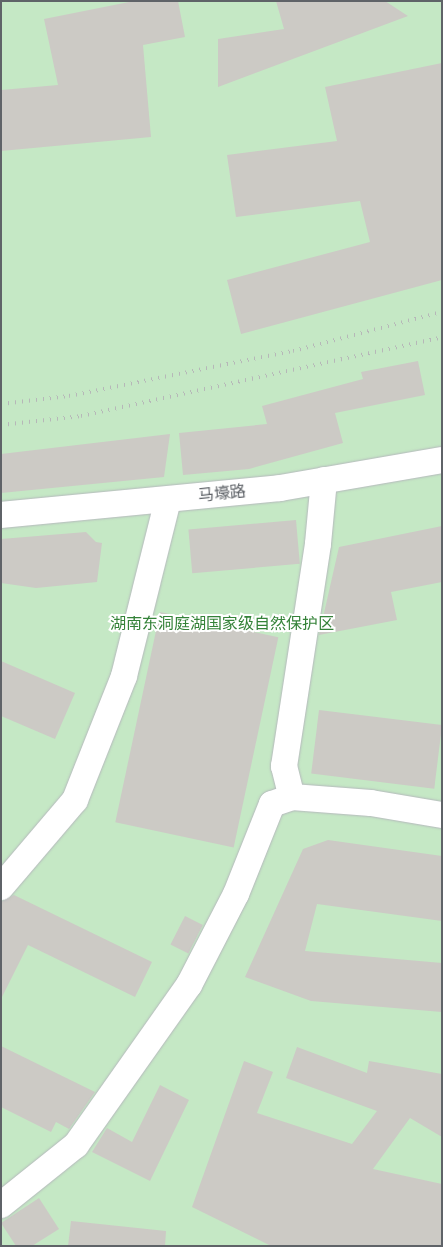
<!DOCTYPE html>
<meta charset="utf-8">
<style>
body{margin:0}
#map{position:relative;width:443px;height:1247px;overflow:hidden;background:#f1efe8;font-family:Poppins,"Noto Sans SC",sans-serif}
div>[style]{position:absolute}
.green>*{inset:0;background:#c5e8c5;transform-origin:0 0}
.building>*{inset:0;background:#cccac5;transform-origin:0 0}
.roads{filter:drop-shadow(0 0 1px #b5b8bc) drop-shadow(0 0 1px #b5b8bc)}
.minor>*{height:26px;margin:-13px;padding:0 13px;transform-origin:13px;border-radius:13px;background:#fff}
.rail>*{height:4px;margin-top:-2px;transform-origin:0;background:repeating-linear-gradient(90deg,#b6b7b8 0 1px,transparent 0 7px)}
span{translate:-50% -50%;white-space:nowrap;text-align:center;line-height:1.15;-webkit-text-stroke:4px #fff;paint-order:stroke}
.street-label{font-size:16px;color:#5f6368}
.park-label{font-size:16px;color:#348238}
.frame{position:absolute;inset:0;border:2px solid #5f6368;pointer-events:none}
</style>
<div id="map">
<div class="green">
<div style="left:1px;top:1px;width:441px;height:1245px"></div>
</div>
<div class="building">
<div style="clip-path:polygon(134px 1px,178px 1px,185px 37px,143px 45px,151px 137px,1px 151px,1px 90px,58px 85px,44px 19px)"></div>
<div style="clip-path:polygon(276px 1px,385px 1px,408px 16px,218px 87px,218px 39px,284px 29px)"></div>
<div style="clip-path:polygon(442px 63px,442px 280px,241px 334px,227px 280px,370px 242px,360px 201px,236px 217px,227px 155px,337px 141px,325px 87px)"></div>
<div style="clip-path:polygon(418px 361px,425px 395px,335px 413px,343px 443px,249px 469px,183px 475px,179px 433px,267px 424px,262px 406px,363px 379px,361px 372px)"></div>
<div style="clip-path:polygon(170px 434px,164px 477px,1px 493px,1px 454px)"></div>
<div style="left:296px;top:520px;width:44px;height:108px;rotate:85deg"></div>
<div style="clip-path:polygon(442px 526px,442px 582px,391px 592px,397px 620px,319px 635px,339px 547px)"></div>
<div style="clip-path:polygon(86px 532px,96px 542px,102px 543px,97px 582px,36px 588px,1px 583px,1px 539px)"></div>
<div style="left:160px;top:612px;width:121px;height:215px;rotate:12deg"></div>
<div style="clip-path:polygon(1px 661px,75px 693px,55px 739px,1px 716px)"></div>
<div style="left:319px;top:710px;width:124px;height:64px;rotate:7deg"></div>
<div style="clip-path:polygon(328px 840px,442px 856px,442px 921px,317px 904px,305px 951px,442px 963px,442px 1012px,311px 1001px,245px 977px,303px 849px)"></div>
<div style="clip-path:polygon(14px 895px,152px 962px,135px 997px,28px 945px,1px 999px,1px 902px)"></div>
<div style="left:185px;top:916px;width:20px;height:32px;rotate:27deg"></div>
<div style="clip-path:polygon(1px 1046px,95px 1092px,69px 1129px,56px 1122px,51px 1132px,1px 1107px)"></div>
<div style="clip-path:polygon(297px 1047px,367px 1073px,369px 1061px,442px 1074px,442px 1137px,410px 1118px,373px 1169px,442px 1184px,442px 1246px,271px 1246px,192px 1207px,244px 1061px,273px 1072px,257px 1113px,352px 1144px,377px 1111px,286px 1078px)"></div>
<div style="clip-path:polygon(160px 1085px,189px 1100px,150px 1181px,92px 1152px,107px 1128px,132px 1142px)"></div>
<div style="clip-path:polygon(39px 1198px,59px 1229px,32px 1246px,16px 1246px,1px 1223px)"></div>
<div style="clip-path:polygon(71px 1221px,166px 1231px,165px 1246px,68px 1246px)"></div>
</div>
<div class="roads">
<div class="minor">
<div style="left:324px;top:480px;width:64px;rotate:95.4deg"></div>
<div style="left:318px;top:544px;width:225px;rotate:98.7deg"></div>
<div style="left:284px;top:766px;width:32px;rotate:76deg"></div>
<div style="left:292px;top:797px;width:79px;rotate:4.3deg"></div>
<div style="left:371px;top:803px;width:72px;rotate:9.6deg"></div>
<div style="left:1px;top:515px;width:280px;rotate:-5.5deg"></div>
<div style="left:280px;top:488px;width:164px;rotate:-9.8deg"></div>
<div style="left:1px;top:887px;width:114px;rotate:-49.6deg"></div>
<div style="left:75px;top:800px;width:133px;rotate:-68.4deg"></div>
<div style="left:124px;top:676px;width:181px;rotate:-76deg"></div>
<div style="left:1px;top:1205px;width:96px;rotate:-38.7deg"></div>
<div style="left:76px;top:1145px;width:196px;rotate:-54.8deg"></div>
<div style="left:189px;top:985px;width:102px;rotate:-62.7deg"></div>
<div style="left:236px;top:894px;width:97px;rotate:-68.2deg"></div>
<div style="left:272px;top:804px;width:21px;rotate:-19deg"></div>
</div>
</div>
<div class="rail">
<div style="left:1px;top:404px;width:68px;rotate:-6.7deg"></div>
<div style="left:69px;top:396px;width:228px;rotate:-11.4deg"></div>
<div style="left:293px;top:351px;width:154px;rotate:-14.7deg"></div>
<div style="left:1px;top:425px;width:81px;rotate:-6.4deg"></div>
<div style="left:81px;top:416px;width:370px;rotate:-12.3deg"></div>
</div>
<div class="street-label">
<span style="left:222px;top:494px;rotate:-6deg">马壕路</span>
</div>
<div class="park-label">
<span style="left:222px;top:624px">湖南东洞庭湖国家级自然保护区</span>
</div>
<div class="frame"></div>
</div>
